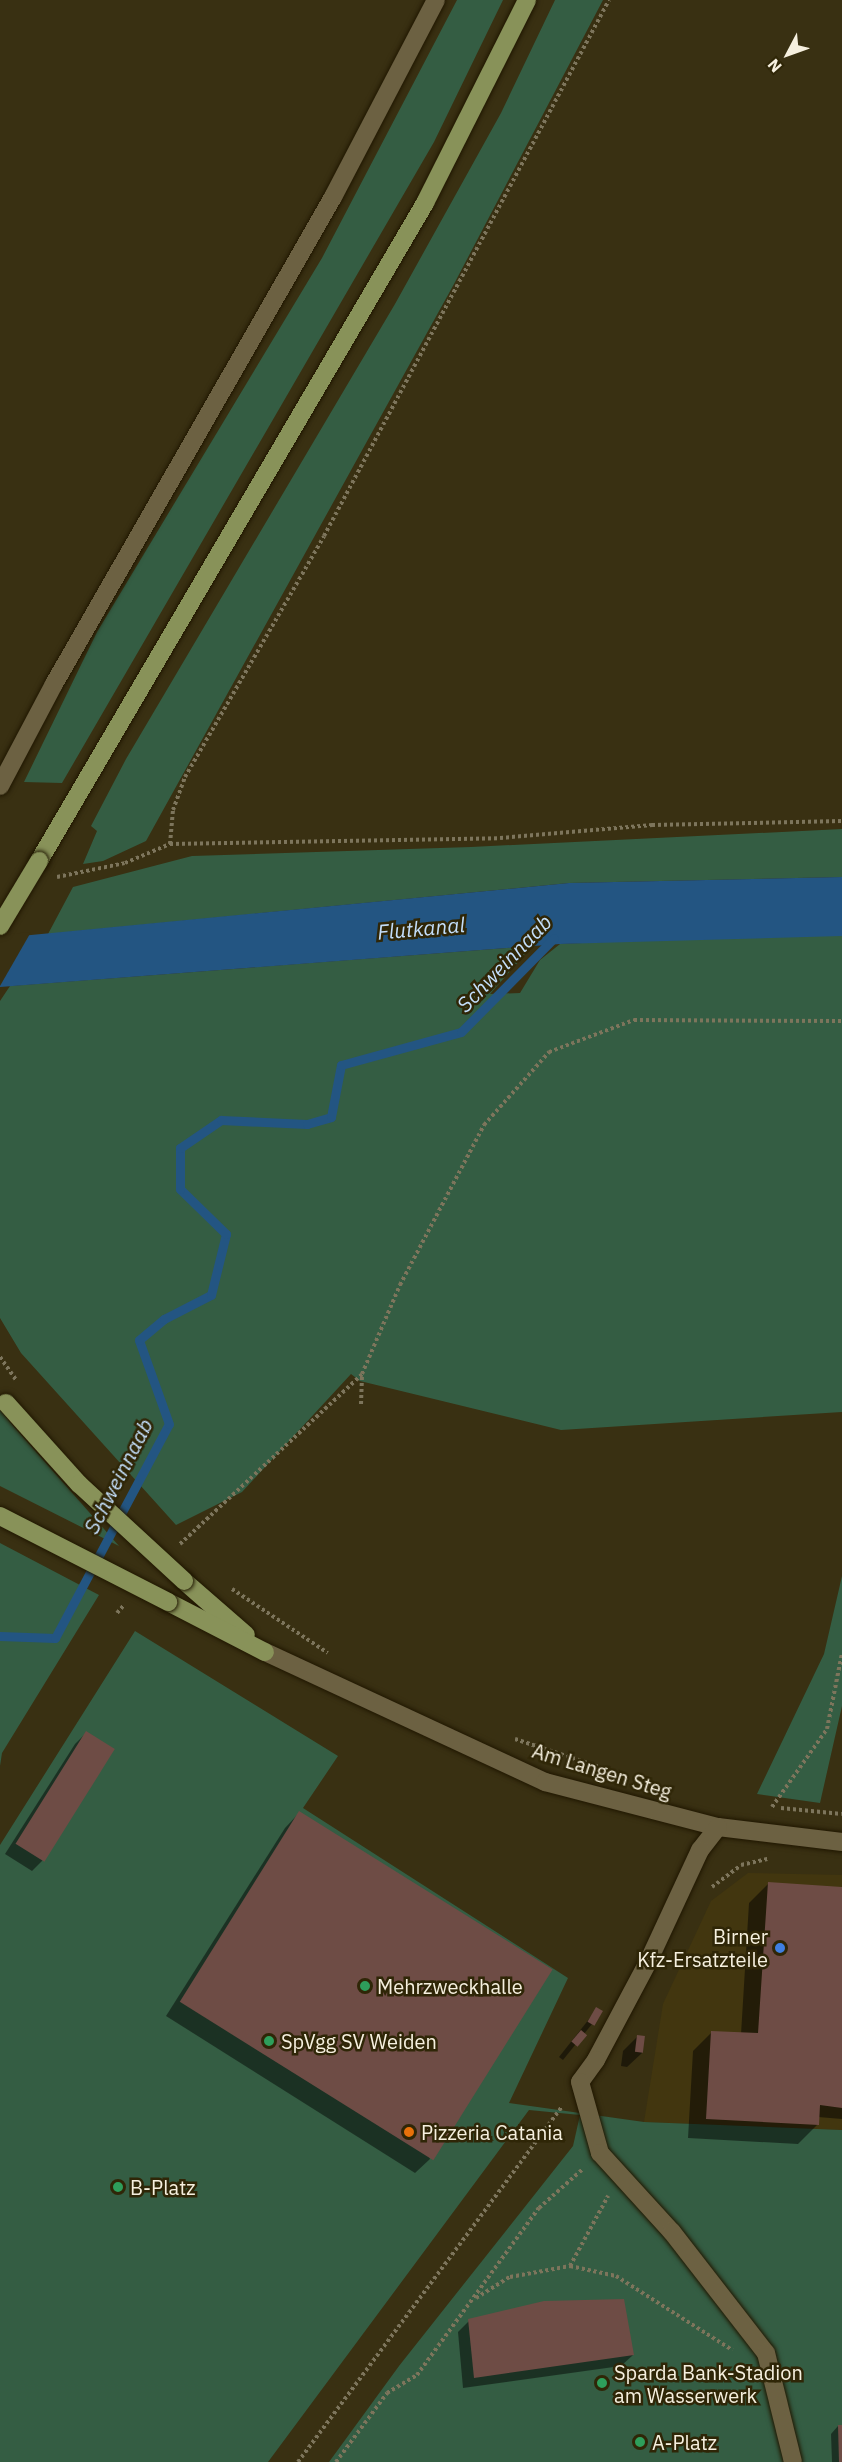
<!DOCTYPE html>
<style>
body{margin:0}
#map{position:relative;width:842px;height:2462px;overflow:hidden;background:#393012;font-family:"IBM Plex Sans",sans-serif}
div>[style]{position:absolute}
.built>*{inset:0;background:#42360f}
.green>*{inset:0;background:#345d43}
.water>*{inset:0;background:#235582}
.pier>*{inset:0;background:#393012}
.shadow>*{inset:0;background:#0007}
.stream>*{height:9px;margin:-4.5px;padding:0 4.5px;transform-origin:4.5px;border-radius:4.5px;background:#235582}
.building>*{inset:0;background:#6e4c45;transform-origin:0 0}
.path>*{height:4px;margin-top:-2px;transform-origin:0;background:repeating-linear-gradient(90deg,#7d755c 0 3px,transparent 0 6px)}
.roads{filter:drop-shadow(0 0 2px #201700) drop-shadow(0 0 2px #201700)}
.minor>*{height:18px;margin:-9px;padding:0 9px;transform-origin:9px;border-radius:9px;background:#6c6142}
.major>*{height:18px;margin:-9px;padding:0 9px;transform-origin:9px;border-radius:9px;background:#889259}
.bridges{filter:drop-shadow(0 0 2px #201700) drop-shadow(0 0 2px #201700)}
.major-bridge>*{height:18px;margin:-9px;padding:0 9px;transform-origin:9px;border-radius:9px;background:#889259}
.dots>*{width:16px;height:16px;translate:-50% -50%;box-sizing:border-box;border:3px solid #2f2607;border-radius:50%}
span{translate:-50% -50%;white-space:nowrap;text-align:center;line-height:1.15;-webkit-text-stroke:5px #2f2607;paint-order:stroke}
.street-label{font-size:20px;color:#f6f0df}
.poi-label{font-size:20px;color:#f6f0df}
.right{translate:-100% -50%;text-align:right}
.left{translate:0 -50%;text-align:left}
.water-label{font-size:21px;color:#c3defa;font-style:italic}
.north{position:absolute;left:758px;top:24px;width:60px;height:60px;-webkit-text-stroke:4px #2f2607;paint-order:stroke;rotate:229deg;font-size:16px;font-weight:700;line-height:24px;text-align:center;color:#f6f0df}
.north::after{content:'';display:block;margin:auto;width:21px;height:27px;background:#f6f0df;clip-path:polygon(50% 0,100% 100%,50% 72%,0 100%)}
</style>
<div id="map">
<div class="built">
<div style="clip-path:polygon(748px 1873px,842px 1875px,842px 2130px,644px 2122px,663px 2004px,711px 1901px)"></div>
</div>
<div class="green">
<div style="clip-path:polygon(457px 0,503px 0,434px 142px,62px 783px,24px 782px,97px 632px,322px 258px)"></div>
<div style="clip-path:polygon(555px 0,603px 0,454px 284px,146px 841px,103px 861px,83px 864px,97px 831px,91px 826px,126px 759px,395px 304px,501px 113px)"></div>
<div style="clip-path:polygon(842px 829px,842px 877px,569px 883px,48px 934px,73px 887px,192px 856px,471px 847px)"></div>
<div style="clip-path:polygon(739px 936px,842px 936px,842px 1412px,561px 1430px,360px 1381px,351px 1374px,242px 1492px,176px 1525px,21px 1353px,0 1318px,0 1001px,10px 986px,532px 946px,490px 994px,520px 993px,540px 960px,560px 944px)"></div>
<div style="clip-path:polygon(0 1410px,14px 1427px,119px 1546px,0 1486px)"></div>
<div style="clip-path:polygon(0 1543px,99px 1595px,2px 1753px,0 1766px)"></div>
<div style="clip-path:polygon(842px 1576px,842px 1706px,820px 1803px,757px 1794px,824px 1654px)"></div>
<div style="clip-path:polygon(135px 1631px,338px 1756px,303px 1808px,568px 1978px,509px 2103px,644px 2122px,842px 2130px,842px 2462px,329px 2462px,399px 2366px,573px 2146px,580px 2115px,529px 2110px,268px 2462px,0 2462px,0 1845px)"></div>
</div>
<div class="water">
<div style="clip-path:polygon(842px 877px,842px 936px,560px 944px,0 987px,0 938px,569px 883px)"></div>
</div>
<div class="pier">
<div style="clip-path:polygon(31px 932px,0 986px,0 935px)"></div>
</div>
<div class="shadow">
<div style="clip-path:polygon(86px 1733px,43px 1860px,32px 1871px,5px 1854px,75px 1744px)"></div>
<div style="clip-path:polygon(299px 1813px,430px 2159px,415px 2173px,166px 2016px,285px 1828px)"></div>
<div style="clip-path:polygon(768px 1884px,842px 1889px,842px 2119px,818px 2117px,817px 2125px,798px 2144px,688px 2138px,693px 2051px,712px 2032px,741px 2034px,749px 1903px)"></div>
<div style="clip-path:polygon(597px 2009px,592px 2024px,563px 2060px,559px 2057px)"></div>
<div style="clip-path:polygon(637px 2037px,642px 2053px,627px 2067px,621px 2066px,623px 2051px)"></div>
<div style="clip-path:polygon(469px 2321px,633px 2355px,621px 2366px,463px 2388px,458px 2332px)"></div>
<div style="clip-path:polygon(838px 2426px,842px 2426px,842px 2462px,832px 2462px,831px 2434px)"></div>
</div>
<div class="stream">
<div style="left:0;top:1636px;width:55px;rotate:2.1deg"></div>
<div style="left:55px;top:1638px;width:242px;rotate:-62deg"></div>
<div style="left:169px;top:1424px;width:89px;rotate:-109.7deg"></div>
<div style="left:139px;top:1340px;width:33px;rotate:-40deg"></div>
<div style="left:164px;top:1319px;width:53px;rotate:-27.1deg"></div>
<div style="left:211px;top:1295px;width:63px;rotate:-76.2deg"></div>
<div style="left:226px;top:1234px;width:64px;rotate:-135.6deg"></div>
<div style="left:180px;top:1189px;width:41px;rotate:-90deg"></div>
<div style="left:180px;top:1148px;width:50px;rotate:-34.3deg"></div>
<div style="left:221px;top:1120px;width:86px;rotate:2.7deg"></div>
<div style="left:307px;top:1124px;width:25px;rotate:-16deg"></div>
<div style="left:331px;top:1117px;width:53px;rotate:-79.1deg"></div>
<div style="left:341px;top:1065px;width:124px;rotate:-15.4deg"></div>
<div style="left:461px;top:1032px;width:132px;rotate:-45.3deg"></div>
</div>
<div class="building">
<div style="left:86px;top:1731px;width:34px;height:133px;rotate:32deg"></div>
<div style="left:299px;top:1811px;width:299px;height:225px;rotate:32deg"></div>
<div style="clip-path:polygon(768px 1882px,842px 1887px,842px 2108px,820px 2105px,819px 2125px,706px 2119px,711px 2031px,758px 2033px)"></div>
<div style="left:596px;top:2007px;width:8px;height:17px;rotate:30deg"></div>
<div style="left:581px;top:2030px;width:8px;height:15px;rotate:40deg"></div>
<div style="left:637px;top:2035px;width:8px;height:17px;rotate:7deg"></div>
<div style="clip-path:polygon(624px 2299px,634px 2355px,474px 2378px,468px 2319px,544px 2301px)"></div>
<div style="clip-path:polygon(838px 2425px,842px 2425px,842px 2462px,839px 2462px)"></div>
</div>
<div class="path">
<div style="left:170px;top:844px;width:34px;rotate:-85deg"></div>
<div style="left:173px;top:810px;width:35px;rotate:-70deg"></div>
<div style="left:185px;top:777px;width:278px;rotate:-60deg"></div>
<div style="left:324px;top:536px;width:607px;rotate:-62deg"></div>
<div style="left:57px;top:877px;width:69px;rotate:-11.6deg"></div>
<div style="left:125px;top:863px;width:49px;rotate:-22.9deg"></div>
<div style="left:170px;top:844px;width:330px;rotate:-1deg"></div>
<div style="left:500px;top:838px;width:153px;rotate:-4.9deg"></div>
<div style="left:652px;top:825px;width:190px;rotate:-1.2deg"></div>
<div style="left:0;top:1357px;width:29px;rotate:55deg"></div>
<div style="left:361px;top:1404px;width:30px;rotate:-88deg"></div>
<div style="left:180px;top:1544px;width:249px;rotate:-43deg"></div>
<div style="left:362px;top:1374px;width:97px;rotate:-66.9deg"></div>
<div style="left:400px;top:1285px;width:181px;rotate:-62.3deg"></div>
<div style="left:484px;top:1125px;width:98px;rotate:-48.3deg"></div>
<div style="left:549px;top:1052px;width:91px;rotate:-20.6deg"></div>
<div style="left:634px;top:1020px;width:208px;rotate:0.3deg"></div>
<div style="left:232px;top:1589px;width:115px;rotate:33.7deg"></div>
<div style="left:117px;top:1613px;width:11px;rotate:-49deg"></div>
<div style="left:515px;top:1739px;width:118px;rotate:18.3deg"></div>
<div style="left:772px;top:1807px;width:95px;rotate:-54.8deg"></div>
<div style="left:827px;top:1729px;width:77px;rotate:-78.8deg"></div>
<div style="left:781px;top:1808px;width:61px;rotate:5.6deg"></div>
<div style="left:712px;top:1887px;width:36px;rotate:-37deg"></div>
<div style="left:741px;top:1865px;width:27px;rotate:-13deg"></div>
<div style="left:570px;top:2266px;width:80px;rotate:-61.5deg"></div>
<div style="left:476px;top:2298px;width:40px;rotate:-32deg"></div>
<div style="left:510px;top:2277px;width:61px;rotate:-10.4deg"></div>
<div style="left:570px;top:2266px;width:47px;rotate:12.3deg"></div>
<div style="left:616px;top:2276px;width:138px;rotate:32.5deg"></div>
<div style="left:298px;top:2462px;width:443px;rotate:-53.4deg"></div>
<div style="left:336px;top:2462px;width:86px;rotate:-53.5deg"></div>
<div style="left:387px;top:2393px;width:35px;rotate:-31deg"></div>
<div style="left:417px;top:2375px;width:207px;rotate:-53.9deg"></div>
<div style="left:539px;top:2208px;width:59px;rotate:-41.6deg"></div>
</div>
<div class="roads">
<div class="minor">
<div style="left:0;top:786px;width:115px;rotate:-62.1deg"></div>
<div style="left:54px;top:684px;width:561px;rotate:-60.19deg"></div>
<div style="left:333px;top:197px;width:222px;rotate:-62.4deg"></div>
<div style="left:265px;top:1652px;width:309px;rotate:24.9deg"></div>
<div style="left:545px;top:1782px;width:179px;rotate:14.6deg"></div>
<div style="left:718px;top:1827px;width:125px;rotate:6.9deg"></div>
<div style="left:718px;top:1827px;width:29px;rotate:128deg"></div>
<div style="left:700px;top:1850px;width:123px;rotate:114.9deg"></div>
<div style="left:648px;top:1962px;width:111px;rotate:118deg"></div>
<div style="left:596px;top:2060px;width:27px;rotate:126deg"></div>
<div style="left:580px;top:2082px;width:74px;rotate:74.3deg"></div>
<div style="left:600px;top:2153px;width:107px;rotate:47.7deg"></div>
<div style="left:672px;top:2232px;width:153px;rotate:52.2deg"></div>
<div style="left:766px;top:2353px;width:112px;rotate:76.1deg"></div>
</div>
<div class="major">
<div style="left:39px;top:861px;width:763px;rotate:-59.6deg"></div>
<div style="left:425px;top:203px;width:227px;rotate:-63.3deg"></div>
<div style="left:184px;top:1581px;width:82px;rotate:41.1deg"></div>
<div style="left:168px;top:1602px;width:109px;rotate:27.3deg"></div>
</div>
</div>
<div class="bridges">
<div class="major-bridge">
<div style="left:0;top:926px;width:76px;rotate:-59deg"></div>
<div style="left:6px;top:1403px;width:109px;rotate:48deg"></div>
<div style="left:79px;top:1484px;width:143px;rotate:42.7deg"></div>
<div style="left:0;top:1516px;width:189px;rotate:27.1deg"></div>
</div>
</div>
<div class="dots">
<div style="left:780px;top:1948px;background:#3f7fe0"></div>
<div style="left:365px;top:1986px;background:#2e9e5b"></div>
<div style="left:269px;top:2041px;background:#2e9e5b"></div>
<div style="left:409px;top:2132px;background:#e8710a"></div>
<div style="left:118px;top:2187px;background:#2e9e5b"></div>
<div style="left:602px;top:2383px;background:#2e9e5b"></div>
<div style="left:640px;top:2442px;background:#2e9e5b"></div>
</div>
<div class="street-label">
<span style="left:602px;top:1771px;rotate:17deg">Am Langen Steg</span>
</div>
<div class="poi-label">
<span class="right" style="left:768px;top:1948px">Birner<br>Kfz-Ersatzteile</span>
<span class="left" style="left:377px;top:1986px">Mehrzweckhalle</span>
<span class="left" style="left:281px;top:2041px">SpVgg SV Weiden</span>
<span class="left" style="left:421px;top:2132px">Pizzeria Catania</span>
<span class="left" style="left:130px;top:2187px">B-Platz</span>
<span class="left" style="left:614px;top:2384px">Sparda Bank-Stadion<br>am Wasserwerk</span>
<span class="left" style="left:652px;top:2442px">A-Platz</span>
</div>
<div class="water-label">
<span style="left:421px;top:928px;rotate:-5deg">Flutkanal</span>
<span style="left:504px;top:963px;rotate:-46deg">Schweinnaab</span>
<span style="left:118px;top:1476px;rotate:-63deg">Schweinnaab</span>
</div>
<div class="north">N</div>
</div>
